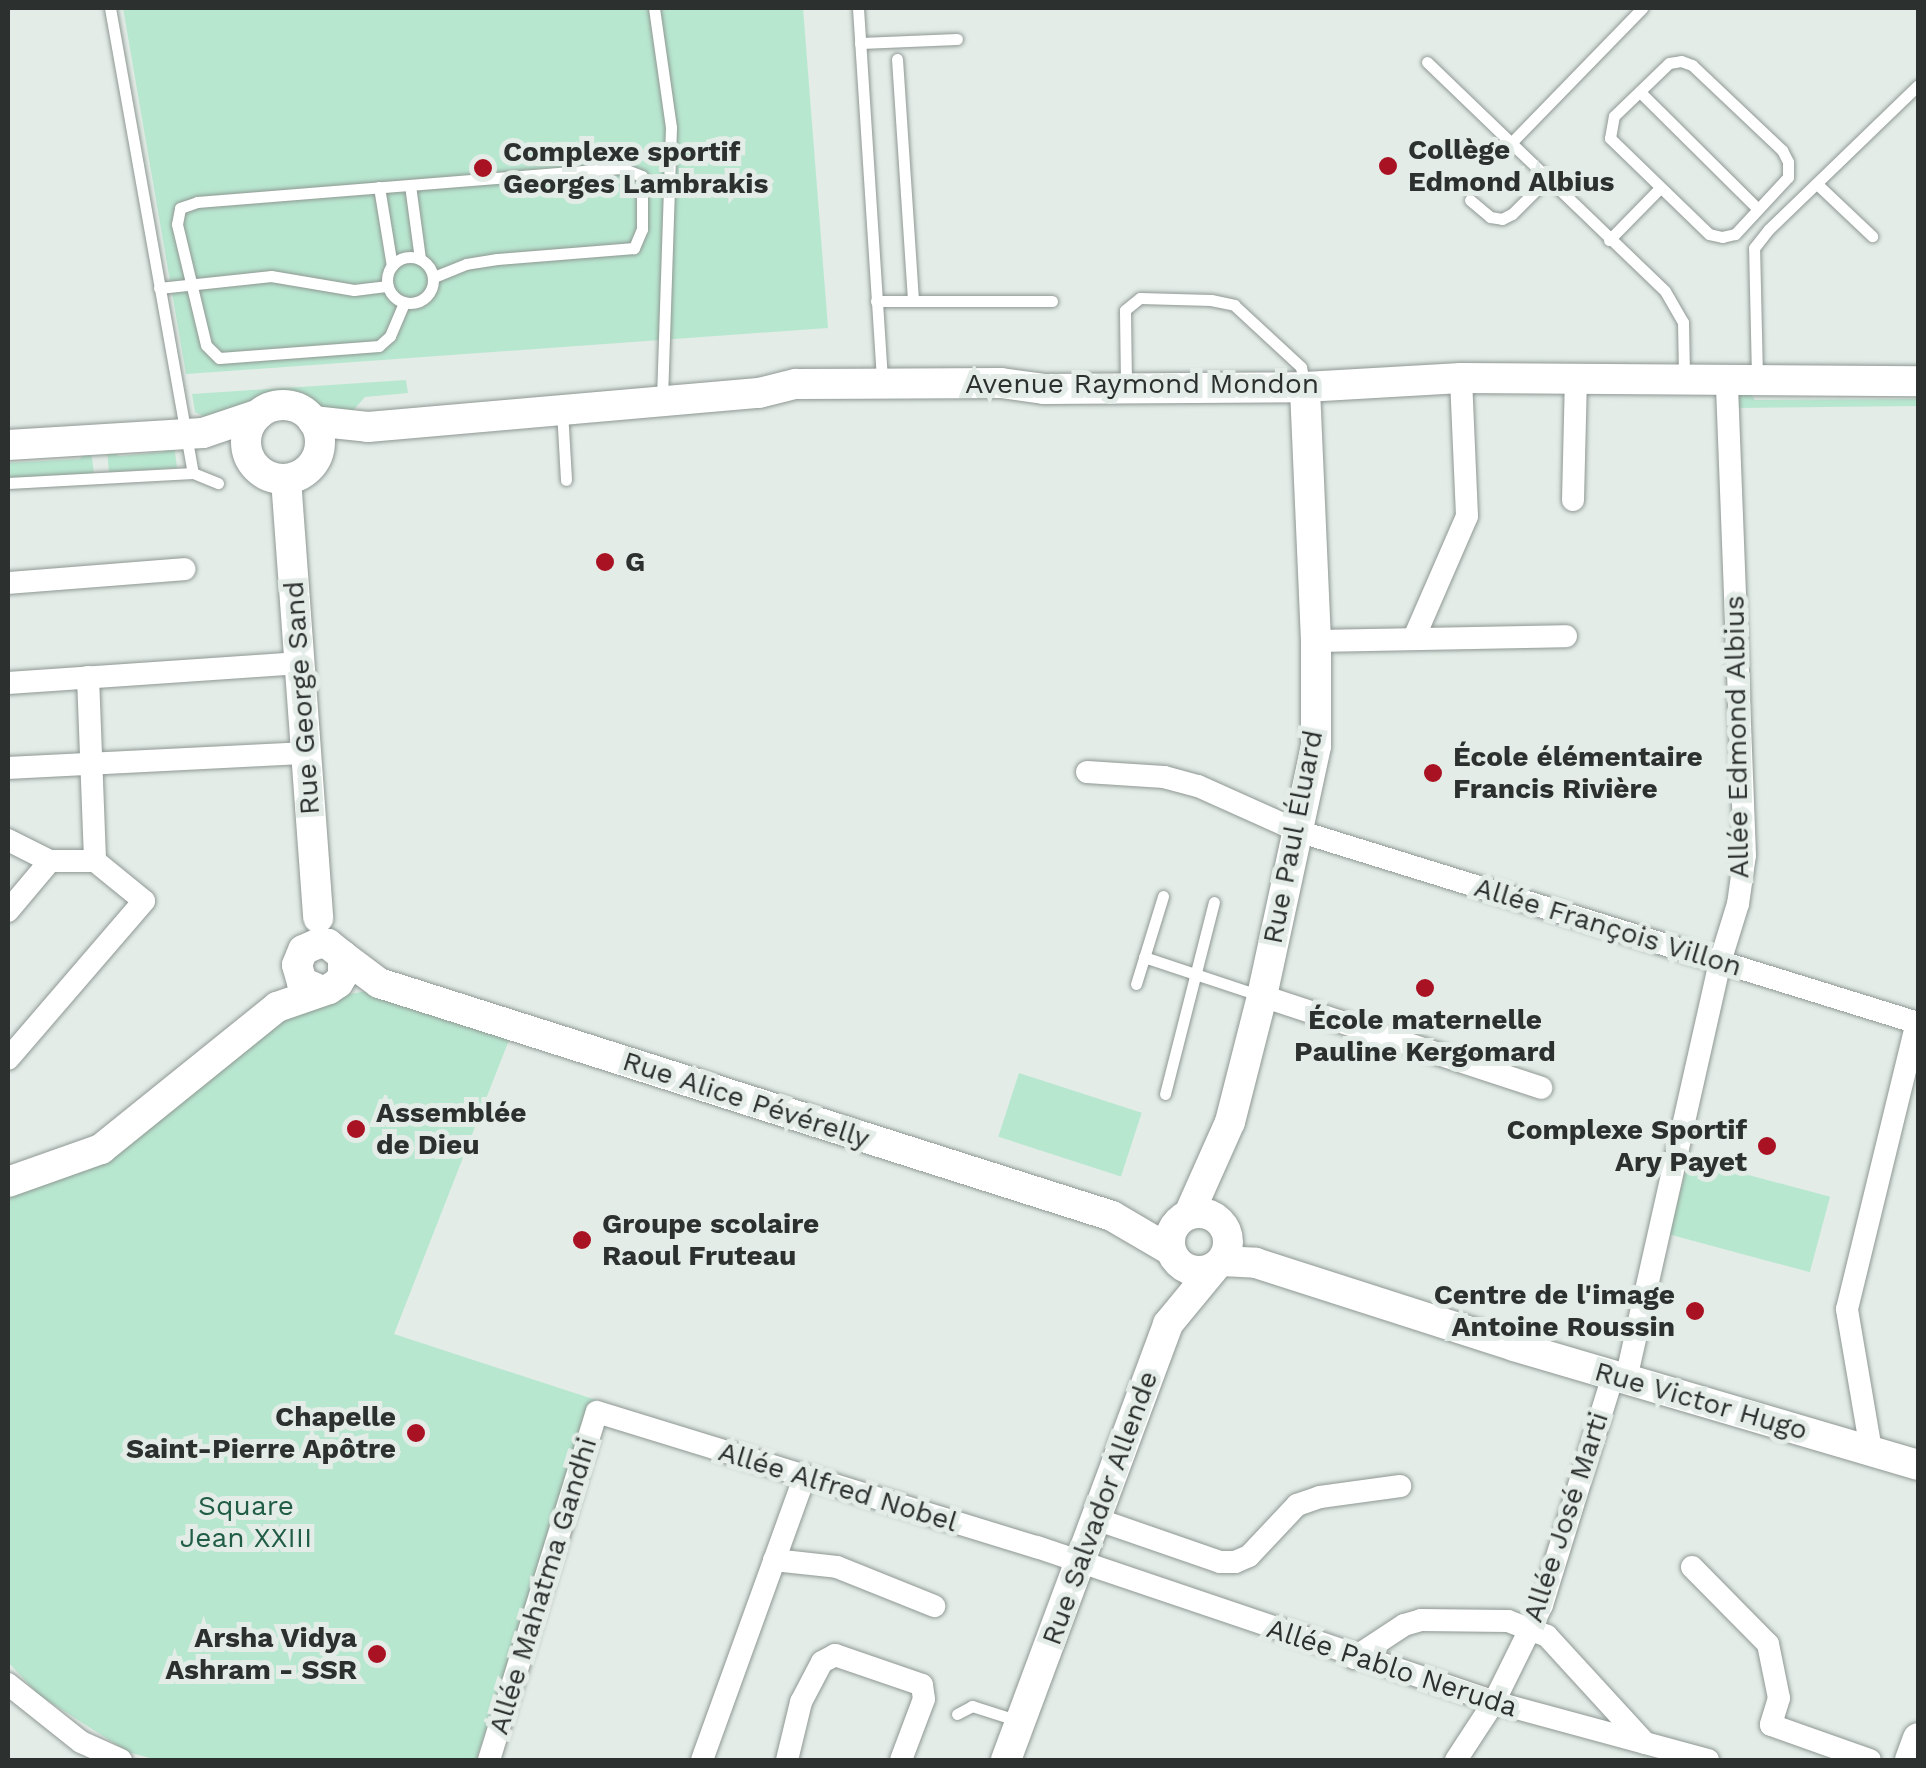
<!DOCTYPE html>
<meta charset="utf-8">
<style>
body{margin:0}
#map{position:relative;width:1926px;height:1768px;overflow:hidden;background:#e3ece7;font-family:"Work Sans",sans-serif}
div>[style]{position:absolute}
.green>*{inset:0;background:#b8e7d0;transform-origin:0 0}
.roads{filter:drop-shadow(0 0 2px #8f9893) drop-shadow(0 0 2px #8f9893)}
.service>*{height:11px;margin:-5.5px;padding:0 5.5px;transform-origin:5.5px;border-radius:5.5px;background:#fff}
.service>.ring{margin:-5.5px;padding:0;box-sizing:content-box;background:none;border:11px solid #fff;border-radius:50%}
.minor>*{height:22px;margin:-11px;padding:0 11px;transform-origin:11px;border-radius:11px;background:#fff}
.tertiary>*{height:30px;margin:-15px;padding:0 15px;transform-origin:15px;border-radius:15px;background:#fff}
.tertiary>.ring{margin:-15px;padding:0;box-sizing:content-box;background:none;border:30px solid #fff;border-radius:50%}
.dots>*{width:28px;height:28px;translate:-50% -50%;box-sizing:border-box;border:5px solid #e3ece7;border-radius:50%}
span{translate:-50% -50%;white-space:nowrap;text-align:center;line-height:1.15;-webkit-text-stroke:10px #e3ece7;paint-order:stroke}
.poi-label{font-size:28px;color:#2c302e;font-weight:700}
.left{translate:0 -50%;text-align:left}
.right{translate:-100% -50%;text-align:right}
.street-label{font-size:28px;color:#2c302e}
.park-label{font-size:28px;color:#215d46}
.frame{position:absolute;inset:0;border:10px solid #2c302e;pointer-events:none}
</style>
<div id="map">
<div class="green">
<div style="clip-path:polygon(123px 8px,803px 8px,828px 328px,186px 374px)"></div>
<div style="clip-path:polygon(406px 380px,408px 393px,365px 397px,349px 415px,275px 399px,211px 420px,195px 412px,192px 394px)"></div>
<div style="clip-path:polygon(1736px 393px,1750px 393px,1755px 400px,1918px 399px,1918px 406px,1736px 408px)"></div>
<div style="clip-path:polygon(174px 444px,177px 468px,109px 472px,107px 450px,120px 456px,163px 452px)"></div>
<div style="clip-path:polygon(86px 451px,91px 451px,94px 474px,8px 479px,8px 463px,80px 459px)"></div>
<div style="clip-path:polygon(368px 991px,509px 1040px,394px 1334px,596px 1400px,476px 1760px,157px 1760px,128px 1752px,39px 1695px,8px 1662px,8px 1194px,307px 1001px)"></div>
<div style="left:1019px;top:1073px;width:129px;height:67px;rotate:18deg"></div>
<div style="left:1689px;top:1159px;width:146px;height:78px;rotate:15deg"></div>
</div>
<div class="roads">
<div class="service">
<div style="left:110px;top:8px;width:472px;rotate:79.9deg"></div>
<div style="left:654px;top:8px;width:120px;rotate:81.9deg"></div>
<div style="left:671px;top:127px;width:271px;rotate:91.9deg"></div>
<div style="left:858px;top:8px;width:376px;rotate:86.3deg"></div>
<div style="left:860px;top:43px;width:97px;rotate:-2.4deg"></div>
<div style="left:897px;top:59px;width:241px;rotate:86.2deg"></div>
<div style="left:1681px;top:61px;width:12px;rotate:20deg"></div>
<div style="left:1692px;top:65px;width:124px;rotate:43.4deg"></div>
<div style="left:1782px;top:150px;width:13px;rotate:63deg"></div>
<div style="left:1788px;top:162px;width:15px;rotate:90deg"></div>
<div style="left:1788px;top:177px;width:78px;rotate:132.9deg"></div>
<div style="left:1735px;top:234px;width:13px;rotate:167deg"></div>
<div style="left:1722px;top:237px;width:13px;rotate:-167deg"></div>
<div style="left:1709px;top:234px;width:138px;rotate:-135.9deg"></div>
<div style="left:1610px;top:138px;width:22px;rotate:-80deg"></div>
<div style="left:1614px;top:116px;width:76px;rotate:-43.9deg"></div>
<div style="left:1669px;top:63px;width:12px;rotate:-9deg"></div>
<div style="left:1427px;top:62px;width:330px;rotate:43.9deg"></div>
<div style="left:1665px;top:291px;width:36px;rotate:60deg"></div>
<div style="left:1683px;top:322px;width:54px;rotate:88.9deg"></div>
<div style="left:1640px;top:92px;width:166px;rotate:44.8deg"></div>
<div style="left:1509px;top:145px;width:191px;rotate:-45.8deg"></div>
<div style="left:1817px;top:184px;width:76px;rotate:43.4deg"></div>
<div style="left:410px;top:185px;width:75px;rotate:82.3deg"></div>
<div style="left:379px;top:187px;width:80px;rotate:80.7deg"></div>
<div style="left:1470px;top:200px;width:26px;rotate:40deg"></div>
<div style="left:1490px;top:217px;width:12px;rotate:9deg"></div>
<div style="left:1502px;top:219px;width:11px;rotate:-27deg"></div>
<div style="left:1512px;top:214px;width:48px;rotate:-45deg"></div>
<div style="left:1609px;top:240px;width:73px;rotate:-45.6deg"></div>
<div class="ring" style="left:387px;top:257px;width:35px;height:35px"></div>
<div style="left:159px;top:288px;width:113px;rotate:-6.1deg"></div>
<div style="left:271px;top:276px;width:84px;rotate:9.6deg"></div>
<div style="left:354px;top:290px;width:34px;rotate:-7deg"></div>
<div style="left:876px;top:301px;width:176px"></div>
<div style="left:404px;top:303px;width:36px;rotate:113deg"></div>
<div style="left:390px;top:336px;width:15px;rotate:138deg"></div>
<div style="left:379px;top:346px;width:160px;rotate:175.7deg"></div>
<div style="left:219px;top:358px;width:18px;rotate:-135deg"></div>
<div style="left:206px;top:345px;width:124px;rotate:-103.5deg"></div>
<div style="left:177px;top:224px;width:16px;rotate:-79deg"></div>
<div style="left:180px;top:208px;width:18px;rotate:-19deg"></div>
<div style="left:197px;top:202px;width:425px;rotate:-4.6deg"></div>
<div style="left:621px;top:168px;width:22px;rotate:21deg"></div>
<div style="left:642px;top:176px;width:53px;rotate:90deg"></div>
<div style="left:642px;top:229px;width:21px;rotate:113deg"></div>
<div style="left:634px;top:248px;width:137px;rotate:175.4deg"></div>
<div style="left:497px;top:259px;width:31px;rotate:171deg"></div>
<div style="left:466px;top:264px;width:35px;rotate:158deg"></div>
<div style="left:1757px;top:377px;width:129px;rotate:-91.3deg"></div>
<div style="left:1754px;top:248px;width:24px;rotate:-52deg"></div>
<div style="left:1769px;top:229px;width:207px;rotate:-44deg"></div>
<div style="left:1126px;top:384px;width:74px;rotate:-90.8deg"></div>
<div style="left:1125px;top:310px;width:19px;rotate:-39deg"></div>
<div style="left:1140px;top:298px;width:71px;rotate:1.6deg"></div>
<div style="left:1211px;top:300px;width:24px;rotate:12deg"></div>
<div style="left:1234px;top:305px;width:91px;rotate:42.8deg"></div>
<div style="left:1301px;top:367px;width:20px;rotate:79deg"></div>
<div style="left:562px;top:410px;width:70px;rotate:86.7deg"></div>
<div style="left:8px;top:483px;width:185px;rotate:-3.1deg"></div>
<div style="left:193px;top:473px;width:27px;rotate:22deg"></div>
<div style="left:1144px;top:957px;width:120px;rotate:18.4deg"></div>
<div style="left:1136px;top:984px;width:92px;rotate:-72.9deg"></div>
<div style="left:1165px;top:1094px;width:198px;rotate:-75.7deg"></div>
<div style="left:957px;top:1714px;width:17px;rotate:-28deg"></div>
<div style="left:972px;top:1706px;width:46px;rotate:17.7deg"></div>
</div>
<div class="minor">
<div style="left:1573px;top:500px;width:122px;rotate:-88.6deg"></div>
<div style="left:8px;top:583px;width:177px;rotate:-4.5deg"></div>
<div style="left:1414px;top:638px;width:133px;rotate:-66.5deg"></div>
<div style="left:1467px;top:516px;width:138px;rotate:-92.5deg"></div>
<div style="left:1316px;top:641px;width:250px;rotate:-1.1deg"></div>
<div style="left:88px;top:677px;width:184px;rotate:87.8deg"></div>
<div style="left:8px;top:683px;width:293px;rotate:-3.9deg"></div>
<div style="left:8px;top:768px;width:298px;rotate:-2.9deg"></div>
<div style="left:1087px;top:772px;width:77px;rotate:3.7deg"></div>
<div style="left:1164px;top:777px;width:35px;rotate:15deg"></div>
<div style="left:1198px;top:786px;width:110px;rotate:24.2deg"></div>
<div style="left:1298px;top:831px;width:649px;rotate:17.21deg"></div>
<div style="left:8px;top:840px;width:47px;rotate:26.6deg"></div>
<div style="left:50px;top:861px;width:45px"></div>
<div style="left:95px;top:861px;width:63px;rotate:39.2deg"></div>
<div style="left:144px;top:901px;width:208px;rotate:130.7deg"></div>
<div style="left:8px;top:911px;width:65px;rotate:-50deg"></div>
<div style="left:1262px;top:996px;width:294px;rotate:18.2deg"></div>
<div style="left:1626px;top:1379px;width:427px;rotate:-77.3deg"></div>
<div style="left:1720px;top:962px;width:61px;rotate:-72.8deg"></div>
<div style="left:1738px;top:904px;width:49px;rotate:-81.9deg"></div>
<div style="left:1745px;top:855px;width:472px;rotate:-92.2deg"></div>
<div style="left:1871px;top:1450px;width:143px;rotate:-99.7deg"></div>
<div style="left:1847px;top:1309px;width:295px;rotate:-76.3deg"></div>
<div style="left:1096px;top:1519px;width:131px;rotate:19.1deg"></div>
<div style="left:1220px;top:1562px;width:15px"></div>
<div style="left:1235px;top:1562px;width:15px;rotate:-23deg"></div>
<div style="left:1249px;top:1556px;width:70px;rotate:-46.7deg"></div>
<div style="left:1297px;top:1505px;width:24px;rotate:-19deg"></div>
<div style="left:1320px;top:1497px;width:81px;rotate:-7.8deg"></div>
<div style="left:774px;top:1560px;width:63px;rotate:6.3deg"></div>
<div style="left:837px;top:1567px;width:105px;rotate:21.9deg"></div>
<div style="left:1692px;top:1567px;width:108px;rotate:45.4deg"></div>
<div style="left:1768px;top:1644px;width:55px;rotate:78.5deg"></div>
<div style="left:1779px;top:1698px;width:28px;rotate:107deg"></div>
<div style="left:1771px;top:1725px;width:105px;rotate:19.5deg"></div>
<div style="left:1354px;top:1658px;width:60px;rotate:-33.4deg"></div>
<div style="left:1404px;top:1625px;width:18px;rotate:-16deg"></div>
<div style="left:1421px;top:1620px;width:87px;rotate:0.7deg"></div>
<div style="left:1508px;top:1621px;width:42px;rotate:21deg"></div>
<div style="left:1547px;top:1636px;width:145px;rotate:47.5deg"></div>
<div style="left:8px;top:1684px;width:93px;rotate:38.5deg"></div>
<div style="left:81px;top:1742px;width:44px;rotate:24.2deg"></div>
<div style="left:489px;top:1760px;width:364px;rotate:-72.8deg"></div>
<div style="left:597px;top:1412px;width:460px;rotate:17.1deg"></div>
<div style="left:1037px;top:1547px;width:483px;rotate:18.7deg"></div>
<div style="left:1494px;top:1702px;width:222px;rotate:15.2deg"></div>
<div style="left:702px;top:1760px;width:302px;rotate:-70.1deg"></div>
<div style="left:787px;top:1760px;width:60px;rotate:-76.4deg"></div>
<div style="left:801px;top:1702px;width:45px;rotate:-62.3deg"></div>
<div style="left:822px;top:1662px;width:15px;rotate:-28deg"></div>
<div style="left:835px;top:1655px;width:92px;rotate:19deg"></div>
<div style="left:922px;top:1685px;width:14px;rotate:82deg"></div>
<div style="left:924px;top:1699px;width:65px;rotate:110.7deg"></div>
<div style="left:1456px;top:1760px;width:69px;rotate:-56.8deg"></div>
<div style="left:1494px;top:1702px;width:108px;rotate:-63.7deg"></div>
<div style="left:1542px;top:1605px;width:240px;rotate:-72.8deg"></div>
</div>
<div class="tertiary">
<div class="ring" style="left:246px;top:405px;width:44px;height:44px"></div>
<div style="left:313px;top:421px;width:55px;rotate:6.2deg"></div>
<div style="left:368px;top:427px;width:392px;rotate:-5deg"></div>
<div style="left:759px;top:393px;width:38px;rotate:-14deg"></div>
<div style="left:796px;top:384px;width:205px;rotate:-0.3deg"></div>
<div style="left:1001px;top:383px;width:43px;rotate:7.9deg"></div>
<div style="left:1044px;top:389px;width:261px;rotate:-0.4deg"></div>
<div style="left:1305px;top:387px;width:156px;rotate:-3.3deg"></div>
<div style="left:1461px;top:378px;width:457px;rotate:0.4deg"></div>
<div style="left:8px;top:445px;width:195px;rotate:-3.5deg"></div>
<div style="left:203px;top:433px;width:59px;rotate:-18.7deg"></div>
<div style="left:286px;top:479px;width:440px;rotate:85.8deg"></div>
<div style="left:343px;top:956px;width:45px;rotate:36.9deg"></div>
<div style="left:379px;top:983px;width:769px;rotate:17.63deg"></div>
<div style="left:1112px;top:1216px;width:67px;rotate:30.4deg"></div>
<div style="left:8px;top:1182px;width:99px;rotate:-19.5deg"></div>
<div style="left:101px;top:1149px;width:226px;rotate:-38.9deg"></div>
<div style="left:277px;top:1007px;width:55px;rotate:-19.1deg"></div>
<div style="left:329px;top:989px;width:11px;rotate:-34deg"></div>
<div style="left:338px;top:983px;width:9px;rotate:-58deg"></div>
<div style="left:343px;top:975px;width:19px;rotate:-90deg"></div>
<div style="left:343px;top:956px;width:19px;rotate:-141deg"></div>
<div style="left:328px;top:944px;width:9px;rotate:-174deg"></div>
<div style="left:319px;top:943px;width:17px;rotate:156deg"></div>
<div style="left:303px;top:950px;width:16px;rotate:112deg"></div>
<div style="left:297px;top:965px;width:18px;rotate:74deg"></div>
<div style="left:302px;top:982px;width:20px;rotate:24deg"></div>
<div class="ring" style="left:1170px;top:1213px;width:28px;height:28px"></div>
<div style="left:1189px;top:1214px;width:101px;rotate:-66deg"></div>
<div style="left:1230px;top:1122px;width:130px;rotate:-75.7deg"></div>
<div style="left:1262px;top:996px;width:256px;rotate:-77.8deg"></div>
<div style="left:1316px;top:746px;width:105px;rotate:-90deg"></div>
<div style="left:1316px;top:641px;width:254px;rotate:-92.5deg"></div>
<div style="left:1222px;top:1261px;width:34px;rotate:3deg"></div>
<div style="left:1256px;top:1263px;width:271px;rotate:17.8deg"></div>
<div style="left:1514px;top:1346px;width:421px;rotate:16.4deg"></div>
<div style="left:1006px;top:1760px;width:465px;rotate:-69.6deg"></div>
<div style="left:1168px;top:1324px;width:74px;rotate:-50.5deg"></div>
<div style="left:1910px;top:1760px;width:23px;rotate:-70deg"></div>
</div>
</div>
<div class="dots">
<div style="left:1388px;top:166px;background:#a91223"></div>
<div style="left:483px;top:168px;background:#a91223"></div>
<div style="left:605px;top:562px;background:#a91223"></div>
<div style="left:1433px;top:773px;background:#a91223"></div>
<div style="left:1425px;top:988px;background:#a91223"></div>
<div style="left:356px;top:1129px;background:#a91223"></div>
<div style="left:1767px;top:1146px;background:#a91223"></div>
<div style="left:582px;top:1240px;background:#a91223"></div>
<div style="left:1695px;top:1311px;background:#a91223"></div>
<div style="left:416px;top:1433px;background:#a91223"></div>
<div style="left:377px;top:1654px;background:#a91223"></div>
</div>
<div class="poi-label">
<span class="left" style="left:1408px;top:166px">Collège<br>Edmond Albius</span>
<span class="left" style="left:503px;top:168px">Complexe sportif<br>Georges Lambrakis</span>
<span class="left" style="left:625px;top:562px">G</span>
<span class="left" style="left:1453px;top:773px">École élémentaire<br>Francis Rivière</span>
<span style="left:1425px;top:1036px">École maternelle<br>Pauline Kergomard</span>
<span class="left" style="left:376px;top:1129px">Assemblée<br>de Dieu</span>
<span class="right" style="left:1747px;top:1146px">Complexe Sportif<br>Ary Payet</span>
<span class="left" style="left:602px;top:1240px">Groupe scolaire<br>Raoul Fruteau</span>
<span class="right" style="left:1675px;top:1311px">Centre de l'image<br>Antoine Roussin</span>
<span class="right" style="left:396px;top:1433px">Chapelle<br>Saint-Pierre Apôtre</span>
<span class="right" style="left:357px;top:1654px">Arsha Vidya<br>Ashram - SSR</span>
</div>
<div class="street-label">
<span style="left:1142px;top:384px">Avenue Raymond Mondon</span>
<span style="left:302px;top:698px;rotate:-94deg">Rue George Sand</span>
<span style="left:1737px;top:737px;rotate:-91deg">Allée Edmond Albius</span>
<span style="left:1293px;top:837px;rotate:-79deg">Rue Paul Éluard</span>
<span style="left:1608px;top:927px;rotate:17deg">Allée François Villon</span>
<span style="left:746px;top:1100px;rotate:18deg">Rue Alice Pévérelly</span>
<span style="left:1701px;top:1401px;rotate:16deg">Rue Victor Hugo</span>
<span style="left:838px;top:1487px;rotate:17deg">Allée Alfred Nobel</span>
<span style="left:1100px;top:1508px;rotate:-70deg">Rue Salvador Allende</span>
<span style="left:1566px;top:1517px;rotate:-72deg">Allée José Marti</span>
<span style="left:543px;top:1586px;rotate:-73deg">Allée Mahatma Gandhi</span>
<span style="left:1392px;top:1668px;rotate:18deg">Allée Pablo Neruda</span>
</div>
<div class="park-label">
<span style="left:246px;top:1522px">Square<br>Jean XXIII</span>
</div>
<div class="frame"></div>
</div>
